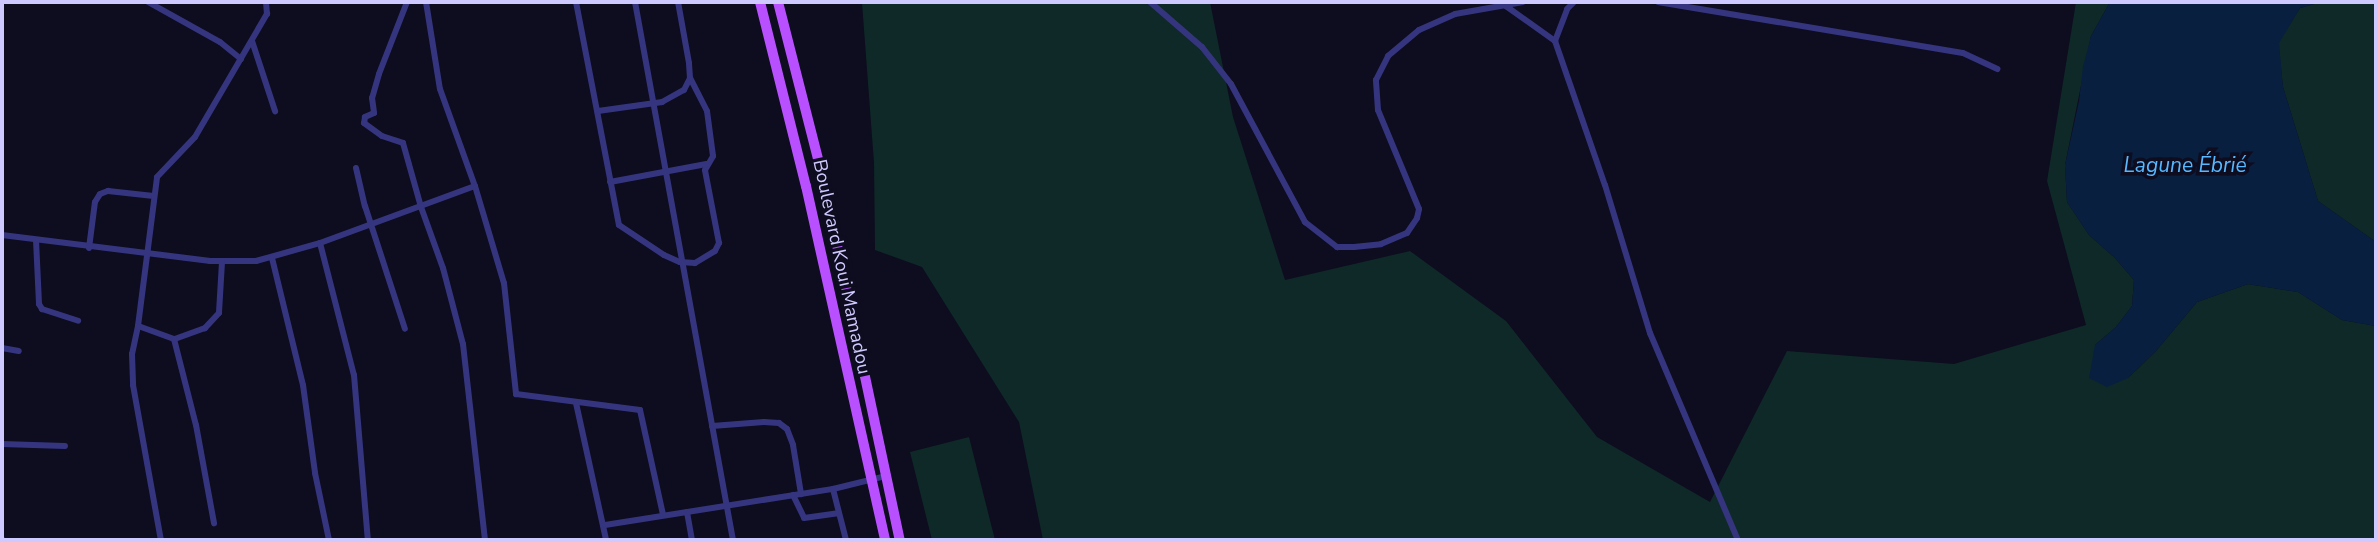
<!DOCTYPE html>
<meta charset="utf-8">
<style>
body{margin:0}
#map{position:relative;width:2378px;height:542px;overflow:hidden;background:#0e0c1f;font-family:"Nunito Sans",sans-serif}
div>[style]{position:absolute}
.green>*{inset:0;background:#0e2927}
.water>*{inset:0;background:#091f40}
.minor>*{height:6px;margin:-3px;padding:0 3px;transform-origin:3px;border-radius:3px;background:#35357f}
.primary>*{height:10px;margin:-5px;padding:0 5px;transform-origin:5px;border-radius:5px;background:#b850ff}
span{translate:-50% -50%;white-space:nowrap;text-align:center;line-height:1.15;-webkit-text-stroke:7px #0e0c1f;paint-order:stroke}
.street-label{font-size:19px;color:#cec9ff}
.water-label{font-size:21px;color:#57b7ff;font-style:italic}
.frame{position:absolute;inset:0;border:4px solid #cec9ff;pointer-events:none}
</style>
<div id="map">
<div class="green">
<div style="clip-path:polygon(1210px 2px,1233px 117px,1285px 280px,1410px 251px,1506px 321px,1597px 437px,1710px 502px,1787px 351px,1954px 364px,2086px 325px,2047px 181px,2076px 2px,2110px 2px,2091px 36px,2065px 165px,2067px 202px,2089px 235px,2115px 258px,2134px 280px,2132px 306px,2116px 327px,2095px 345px,2128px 378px,2156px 351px,2197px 302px,2248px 284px,2298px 292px,2342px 320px,2376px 326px,2376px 540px,1043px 540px,1019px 422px,922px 267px,875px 250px,874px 163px,862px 3px)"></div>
<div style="clip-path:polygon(2321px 2px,2376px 2px,2376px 242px,2318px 201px,2283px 87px,2278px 43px,2300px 8px)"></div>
<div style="clip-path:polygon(969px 437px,995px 540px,932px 540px,910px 452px)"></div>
</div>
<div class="water">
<div style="clip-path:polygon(2110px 2px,2321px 2px,2300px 8px,2279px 43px,2283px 87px,2318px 201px,2376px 242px,2376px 326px,2342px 320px,2298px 292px,2248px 284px,2197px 302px,2156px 351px,2128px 378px,2107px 387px,2089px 378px,2095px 345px,2116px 327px,2132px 306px,2134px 280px,2115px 258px,2089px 235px,2067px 202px,2065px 165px,2079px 101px,2083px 67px,2091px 36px)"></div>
</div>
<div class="minor">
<div style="left:148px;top:2px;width:82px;rotate:29.1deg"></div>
<div style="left:220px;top:42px;width:27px;rotate:39deg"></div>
<div style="left:407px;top:2px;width:77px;rotate:111.3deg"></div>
<div style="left:379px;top:74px;width:25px;rotate:106deg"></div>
<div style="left:372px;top:98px;width:15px;rotate:82deg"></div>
<div style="left:374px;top:113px;width:10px;rotate:156deg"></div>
<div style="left:365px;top:117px;width:6px;rotate:99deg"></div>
<div style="left:364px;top:123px;width:22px;rotate:36deg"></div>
<div style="left:382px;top:136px;width:22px;rotate:18deg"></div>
<div style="left:403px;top:143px;width:66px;rotate:74.3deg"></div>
<div style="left:421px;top:207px;width:65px;rotate:70.2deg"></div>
<div style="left:443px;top:268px;width:79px;rotate:75.3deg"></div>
<div style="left:463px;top:344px;width:197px;rotate:83.6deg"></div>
<div style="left:426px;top:2px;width:88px;rotate:80.9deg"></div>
<div style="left:440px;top:89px;width:103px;rotate:70.2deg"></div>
<div style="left:475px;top:186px;width:101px;rotate:73.4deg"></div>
<div style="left:504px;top:283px;width:112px;rotate:83.8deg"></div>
<div style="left:516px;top:394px;width:125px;rotate:7.4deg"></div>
<div style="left:640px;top:410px;width:107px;rotate:77.6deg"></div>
<div style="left:576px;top:2px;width:227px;rotate:79.1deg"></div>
<div style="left:619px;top:225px;width:54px;rotate:33.7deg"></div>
<div style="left:664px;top:255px;width:17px;rotate:24deg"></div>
<div style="left:680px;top:262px;width:15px;rotate:4deg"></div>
<div style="left:695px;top:263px;width:23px;rotate:-31deg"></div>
<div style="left:715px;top:251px;width:9px;rotate:-63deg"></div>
<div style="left:719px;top:243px;width:74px;rotate:-100.9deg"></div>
<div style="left:705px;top:170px;width:16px;rotate:-60deg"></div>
<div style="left:713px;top:156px;width:45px;rotate:-97.6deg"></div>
<div style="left:707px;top:111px;width:37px;rotate:-117deg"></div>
<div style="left:635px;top:2px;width:547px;rotate:79.68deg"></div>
<div style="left:1150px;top:2px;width:69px;rotate:40.9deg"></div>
<div style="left:1202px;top:47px;width:47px;rotate:51.9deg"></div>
<div style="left:1231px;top:84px;width:157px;rotate:61.8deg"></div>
<div style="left:1305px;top:222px;width:41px;rotate:38deg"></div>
<div style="left:1337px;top:247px;width:17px"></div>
<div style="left:1354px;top:247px;width:27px;rotate:-6deg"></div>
<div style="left:1381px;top:244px;width:28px;rotate:-23deg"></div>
<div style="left:1407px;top:233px;width:18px;rotate:-56deg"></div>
<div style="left:1417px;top:218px;width:9px;rotate:-77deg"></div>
<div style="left:1419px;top:209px;width:107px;rotate:-112.5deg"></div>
<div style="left:1378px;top:110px;width:30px;rotate:-94deg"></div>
<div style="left:1376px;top:80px;width:27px;rotate:-63deg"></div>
<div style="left:1388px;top:56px;width:40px;rotate:-40deg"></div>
<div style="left:1419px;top:30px;width:39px;rotate:-24deg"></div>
<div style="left:1455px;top:14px;width:69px;rotate:-10deg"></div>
<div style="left:1658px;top:2px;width:309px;rotate:9.5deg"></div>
<div style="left:1963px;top:53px;width:38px;rotate:25deg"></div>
<div style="left:1503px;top:4px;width:64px;rotate:35.4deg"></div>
<div style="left:1555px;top:41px;width:152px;rotate:70.9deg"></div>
<div style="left:1605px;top:185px;width:155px;rotate:73.1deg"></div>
<div style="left:1650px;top:333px;width:225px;rotate:67deg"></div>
<div style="left:252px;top:41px;width:74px;rotate:71.8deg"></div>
<div style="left:1555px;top:41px;width:34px;rotate:-69deg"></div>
<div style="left:1567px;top:9px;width:10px;rotate:-45deg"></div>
<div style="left:598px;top:111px;width:65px;rotate:-8deg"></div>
<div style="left:662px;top:102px;width:25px;rotate:-29deg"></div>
<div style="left:684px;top:90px;width:13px;rotate:-63deg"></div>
<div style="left:690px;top:78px;width:15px;rotate:-94deg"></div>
<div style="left:689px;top:63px;width:62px;rotate:-100.2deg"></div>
<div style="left:356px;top:168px;width:39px;rotate:77deg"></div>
<div style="left:365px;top:206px;width:129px;rotate:72deg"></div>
<div style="left:610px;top:182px;width:98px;rotate:-10.6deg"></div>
<div style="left:2px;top:235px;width:210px;rotate:7.1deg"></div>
<div style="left:210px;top:261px;width:46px"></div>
<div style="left:256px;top:261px;width:66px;rotate:-15.7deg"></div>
<div style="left:320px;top:243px;width:165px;rotate:-20.2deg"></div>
<div style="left:36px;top:240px;width:64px;rotate:87.3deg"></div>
<div style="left:39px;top:304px;width:6px;rotate:59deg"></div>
<div style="left:42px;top:309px;width:38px;rotate:18deg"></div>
<div style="left:320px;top:243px;width:136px;rotate:75.6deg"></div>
<div style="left:354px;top:375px;width:166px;rotate:85.2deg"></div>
<div style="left:89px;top:248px;width:46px;rotate:-82.6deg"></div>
<div style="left:95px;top:202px;width:9px;rotate:-58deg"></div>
<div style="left:100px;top:194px;width:9px;rotate:-21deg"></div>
<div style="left:108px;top:191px;width:46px;rotate:6.2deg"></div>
<div style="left:272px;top:258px;width:131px;rotate:76.3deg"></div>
<div style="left:303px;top:385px;width:89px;rotate:82.2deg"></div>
<div style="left:315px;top:473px;width:68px;rotate:78.2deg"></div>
<div style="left:222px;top:262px;width:51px;rotate:93.4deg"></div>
<div style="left:219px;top:313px;width:21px;rotate:133deg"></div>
<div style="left:205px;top:328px;width:33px;rotate:160deg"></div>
<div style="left:174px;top:339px;width:38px;rotate:-160deg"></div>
<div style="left:138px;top:326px;width:150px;rotate:-82.7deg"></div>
<div style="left:157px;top:177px;width:55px;rotate:-46.5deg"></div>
<div style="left:195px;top:137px;width:143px;rotate:-59.7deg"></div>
<div style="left:267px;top:14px;width:12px;rotate:-95deg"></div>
<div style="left:138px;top:326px;width:29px;rotate:102deg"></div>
<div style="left:132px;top:354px;width:31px;rotate:88deg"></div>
<div style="left:133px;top:385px;width:158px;rotate:79.8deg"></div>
<div style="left:174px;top:339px;width:89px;rotate:75.7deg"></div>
<div style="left:196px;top:425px;width:100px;rotate:79.6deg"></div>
<div style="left:2px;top:348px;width:17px;rotate:10deg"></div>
<div style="left:576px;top:403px;width:140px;rotate:77.6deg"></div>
<div style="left:712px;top:426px;width:52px;rotate:-4.4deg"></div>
<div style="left:764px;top:422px;width:15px;rotate:4deg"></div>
<div style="left:779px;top:423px;width:10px;rotate:37deg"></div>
<div style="left:787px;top:429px;width:17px;rotate:69deg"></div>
<div style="left:793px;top:445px;width:50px;rotate:80.7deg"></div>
<div style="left:2px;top:444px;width:63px;rotate:1.8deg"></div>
<div style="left:833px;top:489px;width:53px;rotate:75.7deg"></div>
<div style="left:793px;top:495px;width:25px;rotate:64deg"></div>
<div style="left:804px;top:518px;width:34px;rotate:-8deg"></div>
<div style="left:687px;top:512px;width:28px;rotate:80deg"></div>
<div style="left:605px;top:525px;width:231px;rotate:-9deg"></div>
<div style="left:833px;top:489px;width:55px;rotate:-13.8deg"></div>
<div style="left:2px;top:539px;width:1px;rotate:90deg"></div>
</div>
<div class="primary">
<div style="left:760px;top:2px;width:190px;rotate:76deg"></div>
<div style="left:806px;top:186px;width:363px;rotate:77.4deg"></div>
<div style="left:778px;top:2px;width:183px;rotate:75.7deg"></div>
<div style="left:823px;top:179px;width:369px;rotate:78deg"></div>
</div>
<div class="street-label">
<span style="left:841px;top:267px;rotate:78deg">Boulevard Koui Mamadou</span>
</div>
<div class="water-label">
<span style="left:2185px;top:165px">Lagune Ébrié</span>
</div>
<div class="frame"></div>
</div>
